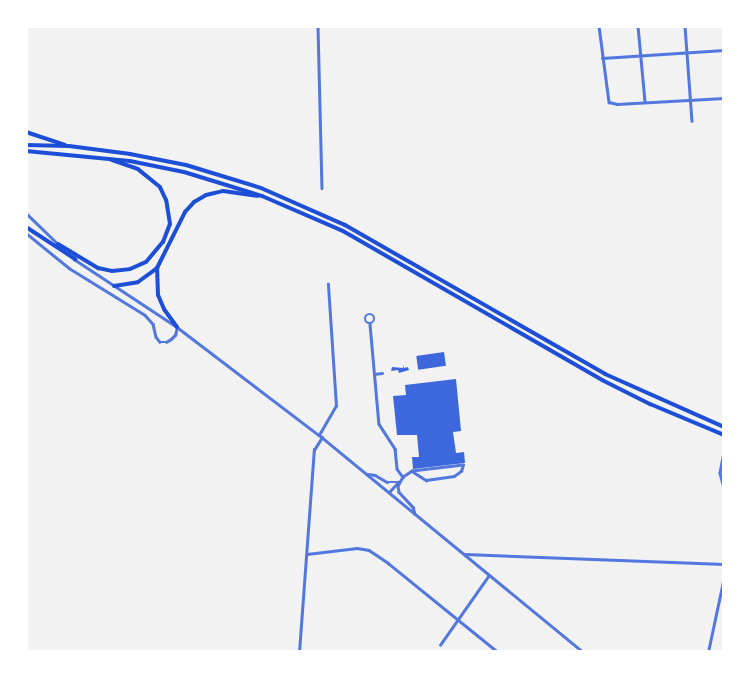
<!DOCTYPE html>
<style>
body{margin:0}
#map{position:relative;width:750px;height:678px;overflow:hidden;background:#f2f2f2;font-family:"PT Serif",serif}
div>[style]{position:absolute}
.building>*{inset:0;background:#3d67dc;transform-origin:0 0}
.minor>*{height:2.5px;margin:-1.25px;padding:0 1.25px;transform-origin:1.25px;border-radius:1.25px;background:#5277de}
.minor>.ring{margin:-1.25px;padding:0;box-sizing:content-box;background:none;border:2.5px solid #5277de;border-radius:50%}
.tertiary>*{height:2.5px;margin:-1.25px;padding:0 1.25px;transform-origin:1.25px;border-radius:1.25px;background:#5277de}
.trunk>*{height:4px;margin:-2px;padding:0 2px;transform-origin:2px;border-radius:2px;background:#1d4ed8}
span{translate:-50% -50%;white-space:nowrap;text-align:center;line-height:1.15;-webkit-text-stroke:4.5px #fff;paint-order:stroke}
.frame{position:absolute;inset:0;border:28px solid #fff;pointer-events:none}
</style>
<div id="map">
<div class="building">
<div style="left:444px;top:352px;width:14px;height:28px;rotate:82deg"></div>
<div style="clip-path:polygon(403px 365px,404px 368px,408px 367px,409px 370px,399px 373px,398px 370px,391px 371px,392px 367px,403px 368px)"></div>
<div style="clip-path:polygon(456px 379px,461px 431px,453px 432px,456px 453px,464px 452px,465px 463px,413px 469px,412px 457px,419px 457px,417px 435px,397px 435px,393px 396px,406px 395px,405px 385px)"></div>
</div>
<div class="minor">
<div style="left:318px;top:26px;width:162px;rotate:88.6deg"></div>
<div style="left:599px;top:26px;width:77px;rotate:82.5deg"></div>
<div style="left:609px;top:102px;width:8px;rotate:14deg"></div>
<div style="left:617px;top:104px;width:107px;rotate:-3.2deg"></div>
<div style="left:638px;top:26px;width:76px;rotate:84.7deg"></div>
<div style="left:685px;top:26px;width:95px;rotate:85.8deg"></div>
<div style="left:602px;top:58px;width:122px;rotate:-3.8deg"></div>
<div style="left:26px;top:233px;width:55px;rotate:39.1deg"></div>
<div style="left:69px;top:268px;width:89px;rotate:31.7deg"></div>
<div style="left:145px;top:315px;width:12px;rotate:48deg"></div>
<div style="left:153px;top:324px;width:13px;rotate:77deg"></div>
<div style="left:156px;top:337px;width:6px;rotate:51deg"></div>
<div style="left:160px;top:342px;width:6px"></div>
<div style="left:166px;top:342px;width:6px;rotate:-31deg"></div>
<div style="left:171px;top:339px;width:6px;rotate:-45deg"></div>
<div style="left:175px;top:335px;width:8px;rotate:-76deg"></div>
<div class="ring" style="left:365px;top:314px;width:7.5px;height:7.5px"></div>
<div style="left:370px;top:324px;width:100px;rotate:84.9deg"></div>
<div style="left:379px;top:424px;width:30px;rotate:57deg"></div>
<div style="left:395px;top:449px;width:20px;rotate:84deg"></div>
<div style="left:397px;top:469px;width:10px;rotate:53deg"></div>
<div style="left:374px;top:374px;width:8px;rotate:-7deg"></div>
<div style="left:319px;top:435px;width:34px;rotate:-60deg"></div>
<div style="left:336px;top:406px;width:122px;rotate:-93.8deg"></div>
<div style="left:412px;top:471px;width:17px;rotate:33deg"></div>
<div style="left:426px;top:480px;width:28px;rotate:-8deg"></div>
<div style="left:454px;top:476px;width:9px;rotate:-36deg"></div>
<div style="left:461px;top:471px;width:6px;rotate:-72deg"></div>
<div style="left:463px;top:465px;width:51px;rotate:173.3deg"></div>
<div style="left:412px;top:471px;width:11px;rotate:146deg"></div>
<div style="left:403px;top:477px;width:10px;rotate:119deg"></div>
<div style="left:398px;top:486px;width:6px;rotate:81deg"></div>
<div style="left:399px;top:492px;width:21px;rotate:47deg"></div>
<div style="left:413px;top:507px;width:7px;rotate:74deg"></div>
<div style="left:368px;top:474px;width:7px;rotate:8deg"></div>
<div style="left:375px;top:475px;width:14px;rotate:30deg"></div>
<div style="left:387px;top:482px;width:12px"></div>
<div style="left:399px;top:482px;width:13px;rotate:132deg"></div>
<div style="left:307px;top:554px;width:50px;rotate:-6.8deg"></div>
<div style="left:357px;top:548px;width:12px;rotate:9deg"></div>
<div style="left:369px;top:550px;width:23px;rotate:34deg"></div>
<div style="left:388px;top:563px;width:141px;rotate:39deg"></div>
<div style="left:465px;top:554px;width:259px;rotate:2.2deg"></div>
<div style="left:440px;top:645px;width:85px;rotate:-55deg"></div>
<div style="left:299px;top:652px;width:203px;rotate:-85.8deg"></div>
<div style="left:314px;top:450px;width:15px;rotate:-58deg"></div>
</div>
<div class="tertiary">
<div style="left:26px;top:213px;width:46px;rotate:44.1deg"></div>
<div style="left:74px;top:259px;width:123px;rotate:33.4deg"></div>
<div style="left:177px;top:327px;width:178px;rotate:37.3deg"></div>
<div style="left:319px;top:435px;width:342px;rotate:39.4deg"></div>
<div style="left:724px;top:452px;width:21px;rotate:101deg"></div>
<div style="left:720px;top:473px;width:16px;rotate:75deg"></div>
<div style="left:708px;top:652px;width:77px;rotate:-78deg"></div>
</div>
<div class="trunk">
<div style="left:26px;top:132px;width:41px;rotate:18.4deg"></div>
<div style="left:26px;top:145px;width:43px;rotate:1.3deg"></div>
<div style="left:69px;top:146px;width:62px;rotate:7.5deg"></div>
<div style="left:130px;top:154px;width:57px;rotate:11.1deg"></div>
<div style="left:186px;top:165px;width:78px;rotate:17deg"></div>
<div style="left:261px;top:188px;width:92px;rotate:23.8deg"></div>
<div style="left:345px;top:225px;width:300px;rotate:29.8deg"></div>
<div style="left:605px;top:374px;width:130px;rotate:24deg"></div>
<div style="left:26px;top:151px;width:104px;rotate:5.5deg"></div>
<div style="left:130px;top:161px;width:55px;rotate:11.5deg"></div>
<div style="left:184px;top:172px;width:82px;rotate:17.1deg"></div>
<div style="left:262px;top:196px;width:88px;rotate:23.4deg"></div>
<div style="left:343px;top:231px;width:299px;rotate:29.9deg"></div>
<div style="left:602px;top:380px;width:54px;rotate:26.6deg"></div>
<div style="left:650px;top:404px;width:80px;rotate:22.7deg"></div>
<div style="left:26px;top:227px;width:59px;rotate:33.1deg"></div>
<div style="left:58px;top:244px;width:47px;rotate:31deg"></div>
<div style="left:98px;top:268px;width:14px;rotate:12deg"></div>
<div style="left:112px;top:271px;width:18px;rotate:-6deg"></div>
<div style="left:130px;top:269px;width:17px;rotate:-24deg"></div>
<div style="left:146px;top:262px;width:26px;rotate:-50deg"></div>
<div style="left:163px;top:242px;width:19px;rotate:-69deg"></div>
<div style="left:170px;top:224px;width:24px;rotate:-99deg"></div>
<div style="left:166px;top:200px;width:14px;rotate:-115deg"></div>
<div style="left:160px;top:187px;width:28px;rotate:-141deg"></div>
<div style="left:138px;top:169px;width:28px;rotate:-161deg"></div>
<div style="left:114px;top:286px;width:24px;rotate:-9deg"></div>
<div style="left:138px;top:282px;width:24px;rotate:-36deg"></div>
<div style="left:177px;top:327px;width:22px;rotate:-126deg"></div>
<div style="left:164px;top:309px;width:15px;rotate:-113deg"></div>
<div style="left:158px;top:295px;width:27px;rotate:-92deg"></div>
<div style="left:157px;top:268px;width:63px;rotate:-63.4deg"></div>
<div style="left:185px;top:212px;width:13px;rotate:-48deg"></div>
<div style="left:194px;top:202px;width:14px;rotate:-30deg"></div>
<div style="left:206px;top:195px;width:17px;rotate:-13deg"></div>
<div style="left:223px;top:191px;width:35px;rotate:8deg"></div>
</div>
<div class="frame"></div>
</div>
